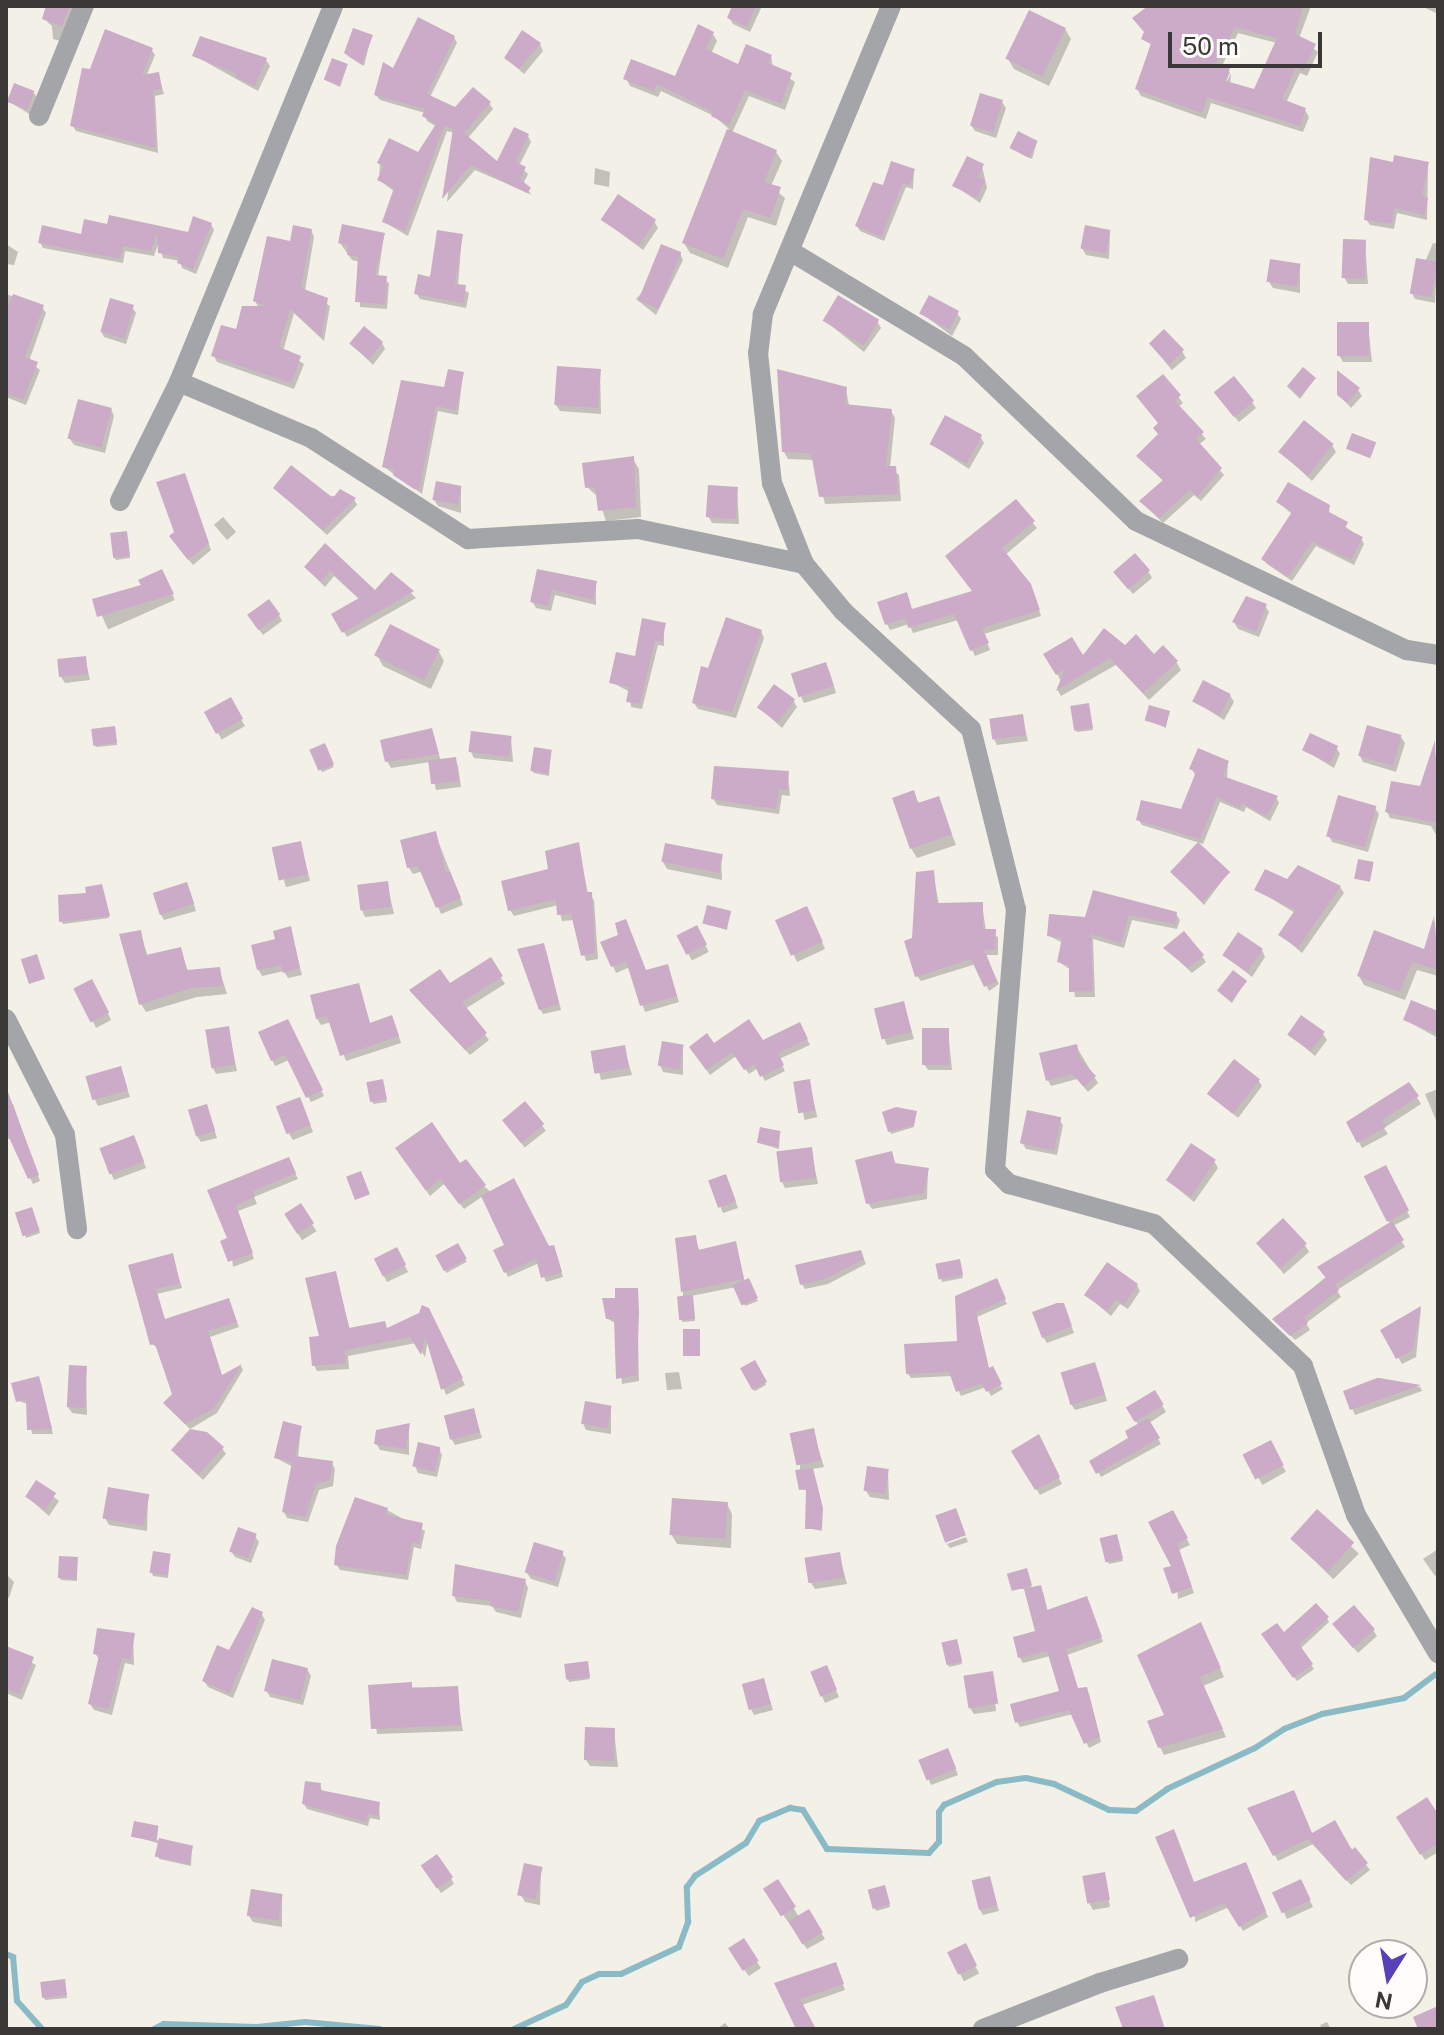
<!DOCTYPE html>
<style>
body{margin:0}
#map{position:relative;width:1444px;height:2035px;overflow:hidden;background:#f3f0e8;font-family:"Public Sans",sans-serif}
div>[style]{position:absolute}
.shadow>*{inset:0;background:#0003;transform-origin:0 0}
.stream>*{height:6px;margin:-3px;padding:0 3px;transform-origin:3px;border-radius:3px;background:#8abac6}
.building>*{inset:0;background:#cbabc7;transform-origin:0 0}
.minor>*{height:20px;margin:-10px;padding:0 10px;transform-origin:10px;border-radius:10px;background:#a4a5a8}
span{translate:-50% -50%;white-space:nowrap;text-align:center;line-height:1.15;-webkit-text-stroke:6px #fffdf9;paint-order:stroke}
.frame{position:absolute;inset:0;border:8px solid #3a3836;pointer-events:none}
.north{position:absolute;left:1348px;top:1939px;width:80px;height:80px;box-sizing:border-box;background:#fffdf9;border:2px solid #b0aeab;border-radius:50%;rotate:191deg;font-size:22px;font-weight:700;line-height:32px;text-align:center;color:#3a3836}
.north::after{content:'';display:block;margin:auto;width:28px;height:36px;background:#5641b8;clip-path:polygon(50% 0,100% 100%,50% 72%,0 100%)}
.scale{position:absolute;left:1168px;top:32px;width:154px;height:36px;box-sizing:border-box;border:4px solid #3a3836;border-top:0;padding-left:10px;font-size:24px;line-height:28px;white-space:nowrap;color:#3a3836;-webkit-text-stroke:6px #fffdf9;paint-order:stroke}
</style>
<div id="map">
<div class="shadow">
<div style="clip-path:polygon(48px 6px,74px 6px,60px 41px,53px 39px,52px 26px,44px 19px)"></div>
<div style="clip-path:polygon(734px 6px,762px 6px,750px 32px,733px 24px,729px 18px)"></div>
<div style="clip-path:polygon(evenodd,1162px 6px,1311px 6px,1299px 38px,1318px 52px,1307px 76px,1300px 73px,1286px 103px,1305px 110px,1309px 117px,1303px 132px,1211px 103px,1206px 119px,1141px 96px,1137px 89px,1162px 6px,1238px 33px,1277px 43px,1255px 91px,1230px 85px,1231px 73px,1222px 91px,1230px 72px,1221px 68px,1238px 33px)"></div>
<div style="clip-path:polygon(1421px 6px,1438px 6px,1438px 14px)"></div>
<div style="clip-path:polygon(1065px 29px,1071px 39px,1049px 86px,1014px 69px,1008px 59px)"></div>
<div style="clip-path:polygon(713px 34px,717px 41px,711px 54px,739px 67px,771px 56px,773px 67px,795px 82px,785px 110px,749px 96px,732px 133px,776px 152px,782px 161px,771px 186px,785px 198px,776px 226px,748px 217px,728px 268px,690px 253px,684px 243px,729px 129px,714px 116px,661px 91px,658px 97px,630px 86px,626px 78px,676px 79px)"></div>
<div style="clip-path:polygon(371px 37px,364px 66px,348px 56px,347px 53px)"></div>
<div style="clip-path:polygon(454px 37px,457px 43px,430px 97px,456px 110px,489px 103px,493px 109px,467px 139px,498px 164px,528px 136px,531px 142px,519px 166px,528px 174px,523px 184px,532px 195px,475px 170px,447px 202px,455px 133px,447px 131px,408px 236px,384px 222px,395px 192px,379px 180px,380px 163px,418px 154px,437px 127px,427px 121px,425px 113px,380px 100px,376px 95px,394px 71px)"></div>
<div style="clip-path:polygon(540px 44px,543px 51px,524px 74px,506px 58px)"></div>
<div style="clip-path:polygon(151px 49px,155px 55px,146px 77px,158px 74px,164px 94px,155px 96px,158px 153px,76px 131px,72px 125px,92px 71px)"></div>
<div style="clip-path:polygon(195px 56px,266px 60px,270px 66px,258px 91px)"></div>
<div style="clip-path:polygon(347px 66px,340px 87px,327px 81px,325px 79px)"></div>
<div style="clip-path:polygon(34px 93px,38px 99px,31px 115px,8px 101px)"></div>
<div style="clip-path:polygon(1002px 102px,1006px 108px,996px 138px,975px 131px,971px 125px)"></div>
<div style="clip-path:polygon(1037px 142px,1032px 159px,1012px 148px)"></div>
<div style="clip-path:polygon(1394px 164px,1428px 164px,1427px 220px,1397px 213px,1394px 229px,1370px 225px,1366px 219px)"></div>
<div style="clip-path:polygon(982px 166px,987px 188px,980px 203px,955px 186px)"></div>
<div style="clip-path:polygon(595px 168px,610px 172px,609px 187px,594px 184px)"></div>
<div style="clip-path:polygon(914px 170px,913px 189px,906px 187px,884px 241px,860px 231px,857px 226px)"></div>
<div style="clip-path:polygon(603px 220px,654px 221px,658px 228px,643px 250px)"></div>
<div style="clip-path:polygon(211px 224px,214px 230px,196px 274px,182px 268px,180px 261px,163px 258px,159px 241px,154px 256px,125px 251px,123px 263px,43px 248px,40px 242px,82px 236px,108px 226px,190px 234px)"></div>
<div style="clip-path:polygon(311px 230px,314px 237px,305px 291px,330px 306px,324px 341px,294px 313px,283px 351px,304px 364px,294px 389px,217px 362px,214px 356px,259px 308px,255px 301px,292px 244px)"></div>
<div style="clip-path:polygon(1110px 232px,1109px 259px,1086px 255px,1082px 248px)"></div>
<div style="clip-path:polygon(384px 235px,378px 277px,389px 283px,387px 309px,360px 307px,360px 262px,352px 260px,340px 243px)"></div>
<div style="clip-path:polygon(462px 236px,458px 286px,469px 293px,466px 308px,420px 299px,416px 293px)"></div>
<div style="clip-path:polygon(1365px 242px,1368px 284px,1348px 284px,1344px 277px)"></div>
<div style="clip-path:polygon(1433px 243px,1438px 244px,1435px 303px,1415px 299px,1412px 293px)"></div>
<div style="clip-path:polygon(6px 244px,18px 252px,14px 265px,6px 264px)"></div>
<div style="clip-path:polygon(680px 253px,683px 260px,656px 315px,636px 299px)"></div>
<div style="clip-path:polygon(1300px 266px,1300px 293px,1273px 288px,1269px 282px)"></div>
<div style="clip-path:polygon(6px 294px,42px 307px,46px 313px,29px 361px,40px 370px,26px 405px,6px 397px)"></div>
<div style="clip-path:polygon(132px 307px,136px 313px,126px 344px,104px 337px,101px 331px)"></div>
<div style="clip-path:polygon(921px 313px,957px 313px,961px 319px,952px 336px)"></div>
<div style="clip-path:polygon(824px 320px,877px 321px,881px 328px,864px 352px)"></div>
<div style="clip-path:polygon(1368px 324px,1372px 362px,1343px 362px,1339px 355px)"></div>
<div style="clip-path:polygon(382px 343px,385px 349px,373px 365px,352px 344px)"></div>
<div style="clip-path:polygon(1150px 344px,1182px 351px,1186px 358px,1172px 370px)"></div>
<div style="clip-path:polygon(600px 371px,601px 414px,560px 411px,556px 405px)"></div>
<div style="clip-path:polygon(463px 374px,458px 415px,438px 411px,422px 494px,384px 467px)"></div>
<div style="clip-path:polygon(1163px 377px,1183px 403px,1178px 407px,1206px 439px,1198px 445px,1224px 475px,1201px 501px,1194px 495px,1163px 523px,1141px 501px,1164px 482px,1139px 456px,1159px 435px)"></div>
<div style="clip-path:polygon(1314px 380px,1300px 399px,1289px 388px)"></div>
<div style="clip-path:polygon(846px 389px,849px 406px,891px 411px,895px 418px,890px 468px,899px 475px,901px 501px,825px 504px,814px 460px,788px 459px,784px 452px)"></div>
<div style="clip-path:polygon(1358px 390px,1362px 396px,1351px 408px,1339px 395px)"></div>
<div style="clip-path:polygon(1220px 399px,1252px 402px,1256px 408px,1239px 422px)"></div>
<div style="clip-path:polygon(111px 409px,114px 416px,105px 453px,74px 445px,70px 439px)"></div>
<div style="clip-path:polygon(980px 436px,984px 443px,969px 469px,931px 444px)"></div>
<div style="clip-path:polygon(1332px 445px,1336px 452px,1312px 481px,1281px 452px)"></div>
<div style="clip-path:polygon(633px 459px,639px 469px,641px 517px,606px 521px,598px 497px,587px 487px)"></div>
<div style="clip-path:polygon(187px 481px,211px 550px,193px 565px,175px 543px)"></div>
<div style="clip-path:polygon(1288px 485px,1361px 538px,1364px 544px,1354px 565px,1316px 546px,1292px 581px,1267px 564px,1263px 559px,1293px 515px,1278px 502px)"></div>
<div style="clip-path:polygon(275px 488px,354px 499px,357px 505px,327px 535px)"></div>
<div style="clip-path:polygon(461px 488px,461px 513px,438px 506px,434px 500px)"></div>
<div style="clip-path:polygon(737px 489px,739px 524px,712px 523px,708px 516px)"></div>
<div style="clip-path:polygon(1015px 502px,1037px 528px,1005px 555px,1030px 585px,1041px 616px,984px 634px,990px 650px,975px 656px,958px 620px,913px 633px,909px 624px,890px 630px,887px 624px,974px 592px)"></div>
<div style="left:223px;top:517px;width:20px;height:12px;rotate:49deg"></div>
<div style="clip-path:polygon(126px 533px,130px 558px,116px 560px,114px 557px)"></div>
<div style="clip-path:polygon(325px 546px,375px 593px,392px 574px,416px 598px,347px 637px,334px 615px,360px 600px,334px 576px,325px 587px,306px 568px)"></div>
<div style="clip-path:polygon(1148px 571px,1152px 578px,1133px 594px,1120px 578px)"></div>
<div style="clip-path:polygon(539px 572px,596px 582px,596px 605px,555px 595px,551px 611px,536px 608px,532px 601px)"></div>
<div style="left:165px;top:578px;width:24px;height:73px;rotate:66deg"></div>
<div style="clip-path:polygon(1265px 606px,1269px 612px,1259px 637px,1238px 629px,1234px 622px)"></div>
<div style="clip-path:polygon(279px 615px,282px 621px,263px 635px,253px 621px)"></div>
<div style="clip-path:polygon(664px 625px,664px 646px,658px 645px,642px 709px,631px 707px,630px 692px,611px 682px)"></div>
<div style="clip-path:polygon(761px 631px,764px 638px,736px 718px,698px 709px,694px 703px,710px 670px)"></div>
<div style="clip-path:polygon(1125px 647px,1176px 662px,1181px 670px,1149px 700px,1116px 665px,1061px 696px,1057px 689px,1061px 681px,1046px 654px,1082px 658px)"></div>
<div style="clip-path:polygon(438px 650px,444px 661px,431px 689px,383px 666px,377px 655px)"></div>
<div style="clip-path:polygon(85px 658px,90px 680px,65px 683px,61px 677px)"></div>
<div style="clip-path:polygon(829px 670px,836px 693px,804px 703px,801px 697px)"></div>
<div style="clip-path:polygon(1230px 695px,1234px 702px,1224px 720px,1194px 701px)"></div>
<div style="left:230px;top:700px;width:30px;height:27px;rotate:60deg"></div>
<div style="clip-path:polygon(793px 700px,797px 707px,782px 728px,759px 707px)"></div>
<div style="clip-path:polygon(1089px 708px,1093px 730px,1077px 732px,1076px 730px)"></div>
<div style="clip-path:polygon(1168px 712px,1166px 728px,1147px 720px)"></div>
<div style="clip-path:polygon(1022px 716px,1028px 741px,997px 745px,994px 739px)"></div>
<div style="clip-path:polygon(115px 730px,117px 745px,96px 747px,94px 744px)"></div>
<div style="clip-path:polygon(431px 730px,441px 761px,455px 760px,458px 766px,461px 787px,436px 790px,430px 762px,391px 768px,387px 761px)"></div>
<div style="clip-path:polygon(1401px 737px,1405px 743px,1396px 772px,1363px 762px,1360px 756px)"></div>
<div style="clip-path:polygon(511px 738px,513px 762px,474px 758px,471px 752px)"></div>
<div style="left:324px;top:745px;width:24px;height:13px;rotate:66deg"></div>
<div style="clip-path:polygon(1336px 747px,1340px 754px,1334px 768px,1304px 750px)"></div>
<div style="clip-path:polygon(551px 752px,549px 776px,534px 773px,532px 771px)"></div>
<div style="clip-path:polygon(1432px 754px,1438px 756px,1438px 838px,1431px 826px,1390px 818px,1387px 812px,1421px 788px)"></div>
<div style="clip-path:polygon(1228px 762px,1227px 780px,1276px 797px,1279px 803px,1270px 821px,1246px 807px,1244px 812px,1220px 802px,1203px 844px,1142px 825px,1138px 819px,1183px 811px,1195px 775px,1192px 769px)"></div>
<div style="clip-path:polygon(788px 773px,790px 796px,782px 795px,779px 814px,717px 805px,713px 798px)"></div>
<div style="clip-path:polygon(913px 793px,919px 803px,938px 799px,956px 845px,917px 858px,911px 848px)"></div>
<div style="clip-path:polygon(1375px 808px,1379px 814px,1368px 852px,1332px 842px,1329px 836px)"></div>
<div style="clip-path:polygon(435px 833px,463px 905px,441px 914px,423px 871px,413px 874px,409px 868px)"></div>
<div style="left:300px;top:843px;width:39px;height:25px;rotate:75deg"></div>
<div style="clip-path:polygon(578px 845px,588px 894px,594px 900px,598px 959px,586px 961px,574px 920px,562px 921px,558px 905px,514px 916px,510px 910px)"></div>
<div style="clip-path:polygon(721px 856px,722px 880px,667px 869px,663px 862px)"></div>
<div style="clip-path:polygon(933px 872px,939px 905px,982px 904px,986px 931px,998px 937px,998px 955px,985px 955px,999px 984px,989px 991px,976px 964px,921px 981px,917px 976px,914px 939px)"></div>
<div style="clip-path:polygon(1228px 873px,1204px 905px,1174px 874px)"></div>
<div style="clip-path:polygon(1288px 882px,1340px 887px,1344px 893px,1302px 953px,1281px 935px,1295px 913px,1257px 890px)"></div>
<div style="clip-path:polygon(387px 883px,394px 914px,365px 917px,362px 910px)"></div>
<div style="clip-path:polygon(102px 889px,109px 918px,63px 924px,61px 921px)"></div>
<div style="clip-path:polygon(190px 891px,196px 911px,164px 920px,160px 913px)"></div>
<div style="clip-path:polygon(1094px 892px,1176px 914px,1180px 920px,1177px 929px,1132px 920px,1124px 948px,1093px 939px,1095px 997px,1075px 997px,1071px 970px,1059px 962px,1063px 943px,1049px 936px,1087px 919px)"></div>
<div style="clip-path:polygon(729px 912px,727px 930px,704px 923px)"></div>
<div style="clip-path:polygon(810px 915px,825px 949px,797px 962px,778px 921px)"></div>
<div style="clip-path:polygon(1435px 921px,1438px 976px,1417px 970px,1405px 1000px,1364px 985px,1359px 976px,1425px 952px)"></div>
<div style="left:696px;top:927px;width:28px;height:19px;rotate:63deg"></div>
<div style="clip-path:polygon(290px 929px,302px 975px,288px 978px,284px 971px,262px 976px,258px 969px)"></div>
<div style="clip-path:polygon(140px 932px,148px 957px,180px 949px,188px 971px,219px 969px,227px 994px,197px 997px,146px 1012px,141px 1004px)"></div>
<div style="clip-path:polygon(603px 944px,646px 972px,667px 966px,679px 1002px,645px 1012px,630px 967px,616px 973px)"></div>
<div style="clip-path:polygon(1165px 948px,1202px 956px,1206px 962px,1192px 973px)"></div>
<div style="clip-path:polygon(546px 950px,561px 1010px,543px 1014px,540px 1009px)"></div>
<div style="clip-path:polygon(1262px 950px,1265px 957px,1252px 977px,1225px 956px)"></div>
<div style="clip-path:polygon(490px 960px,505px 984px,465px 1009px,489px 1040px,470px 1055px,416px 997px,450px 986px)"></div>
<div style="left:91px;top:982px;width:43px;height:17px;rotate:62deg"></div>
<div style="clip-path:polygon(1245px 982px,1232px 1003px,1220px 993px)"></div>
<div style="clip-path:polygon(358px 985px,370px 1024px,395px 1024px,401px 1043px,346px 1061px,331px 1022px,321px 1025px,317px 1019px)"></div>
<div style="clip-path:polygon(903px 1003px,914px 1039px,887px 1045px,884px 1038px)"></div>
<div style="clip-path:polygon(1438px 1013px,1438px 1038px,1405px 1020px)"></div>
<div style="clip-path:polygon(287px 1022px,324px 1096px,311px 1102px,289px 1060px,275px 1066px,260px 1033px)"></div>
<div style="clip-path:polygon(800px 1025px,810px 1045px,779px 1059px,785px 1071px,765px 1081px,758px 1068px,749px 1074px,736px 1056px,710px 1075px,694px 1052px,762px 1042px)"></div>
<div style="clip-path:polygon(228px 1028px,237px 1071px,216px 1074px,213px 1068px)"></div>
<div style="clip-path:polygon(948px 1030px,952px 1070px,928px 1070px,924px 1064px)"></div>
<div style="clip-path:polygon(1323px 1034px,1327px 1040px,1315px 1056px,1290px 1035px)"></div>
<div style="clip-path:polygon(1076px 1046px,1098px 1083px,1088px 1092px,1077px 1079px,1051px 1086px,1048px 1080px)"></div>
<div style="clip-path:polygon(683px 1047px,683px 1075px,663px 1072px,660px 1065px)"></div>
<div style="clip-path:polygon(624px 1048px,632px 1075px,601px 1080px,594px 1053px)"></div>
<div style="clip-path:polygon(120px 1068px,130px 1097px,98px 1106px,95px 1100px)"></div>
<div style="clip-path:polygon(1258px 1080px,1262px 1086px,1238px 1118px,1210px 1094px)"></div>
<div style="left:809px;top:1081px;width:37px;height:13px;rotate:77deg"></div>
<div style="clip-path:polygon(383px 1083px,387px 1102px,374px 1104px,372px 1102px)"></div>
<div style="clip-path:polygon(1409px 1084px,1421px 1104px,1384px 1128px,1388px 1134px,1362px 1148px,1349px 1123px)"></div>
<div style="clip-path:polygon(1438px 1089px,1438px 1125px,1425px 1094px)"></div>
<div style="clip-path:polygon(13px 1104px,40px 1181px,33px 1184px,11px 1138px,6px 1140px,6px 1106px)"></div>
<div style="left:525px;top:1104px;width:34px;height:27px;rotate:52deg"></div>
<div style="clip-path:polygon(303px 1106px,313px 1132px,293px 1140px,289px 1134px)"></div>
<div style="clip-path:polygon(209px 1113px,217px 1138px,201px 1142px,197px 1136px)"></div>
<div style="clip-path:polygon(884px 1113px,915px 1113px,914px 1127px,891px 1134px)"></div>
<div style="clip-path:polygon(1059px 1119px,1063px 1125px,1057px 1155px,1026px 1149px,1022px 1142px)"></div>
<div style="clip-path:polygon(780px 1133px,779px 1149px,759px 1143px)"></div>
<div style="clip-path:polygon(137px 1144px,146px 1168px,114px 1180px,111px 1173px)"></div>
<div style="clip-path:polygon(811px 1149px,818px 1184px,785px 1188px,782px 1182px)"></div>
<div style="clip-path:polygon(891px 1153px,896px 1165px,928px 1170px,927px 1199px,872px 1209px,868px 1203px)"></div>
<div style="clip-path:polygon(401px 1154px,484px 1186px,556px 1252px,563px 1277px,546px 1282px,539px 1263px,508px 1277px,496px 1251px,507px 1246px,483px 1196px,464px 1209px,444px 1184px,430px 1196px)"></div>
<div style="clip-path:polygon(1214px 1161px,1218px 1168px,1194px 1202px,1167px 1180px)"></div>
<div style="clip-path:polygon(292px 1166px,298px 1179px,254px 1197px,257px 1204px,238px 1211px,254px 1259px,233px 1267px,230px 1240px,210px 1191px)"></div>
<div style="clip-path:polygon(1385px 1168px,1410px 1217px,1393px 1226px,1405px 1247px,1337px 1290px,1341px 1297px,1306px 1323px,1310px 1330px,1295px 1340px,1275px 1319px,1390px 1224px,1366px 1177px)"></div>
<div style="clip-path:polygon(710px 1181px,729px 1183px,738px 1208px,723px 1213px)"></div>
<div style="left:300px;top:1205px;width:31px;height:17px;rotate:58deg"></div>
<div style="clip-path:polygon(32px 1212px,40px 1233px,26px 1238px,18px 1214px)"></div>
<div style="clip-path:polygon(695px 1237px,700px 1252px,735px 1244px,745px 1282px,758px 1301px,745px 1306px,736px 1287px,691px 1296px,695px 1321px,682px 1322px,683px 1291px)"></div>
<div style="clip-path:polygon(1258px 1244px,1305px 1245px,1309px 1252px,1284px 1274px)"></div>
<div style="left:458px;top:1246px;width:18px;height:23px;rotate:61deg"></div>
<div style="clip-path:polygon(172px 1256px,182px 1288px,157px 1294px,165px 1321px,231px 1306px,239px 1327px,210px 1337px,222px 1377px,241px 1366px,243px 1370px,217px 1413px,190px 1429px,165px 1404px,174px 1394px,159px 1349px,152px 1344px,130px 1266px)"></div>
<div style="clip-path:polygon(400px 1256px,408px 1272px,387px 1282px,375px 1259px)"></div>
<div style="clip-path:polygon(863px 1257px,866px 1264px,828px 1284px,805px 1289px,802px 1284px)"></div>
<div style="clip-path:polygon(960px 1264px,963px 1278px,942px 1282px,938px 1266px)"></div>
<div style="clip-path:polygon(335px 1273px,350px 1330px,388px 1329px,421px 1314px,420px 1309px,428px 1310px,465px 1385px,446px 1395px,428px 1340px,425px 1357px,416px 1343px,348px 1356px,349px 1369px,317px 1371px,314px 1365px)"></div>
<div style="clip-path:polygon(1137px 1285px,1140px 1291px,1128px 1309px,1120px 1304px,1111px 1316px,1086px 1295px)"></div>
<div style="clip-path:polygon(998px 1286px,1007px 1304px,977px 1317px,989px 1370px,1003px 1389px,991px 1396px,986px 1387px,961px 1396px,952px 1376px,911px 1378px,908px 1374px,959px 1343px,957px 1298px)"></div>
<div style="clip-path:polygon(637px 1290px,639px 1381px,622px 1384px,617px 1324px,608px 1319px,617px 1300px)"></div>
<div style="clip-path:polygon(1421px 1309px,1416px 1357px,1402px 1364px,1383px 1330px)"></div>
<div style="clip-path:polygon(1066px 1312px,1074px 1333px,1047px 1343px,1043px 1337px)"></div>
<div style="left:754px;top:1363px;width:25px;height:13px;rotate:61deg"></div>
<div style="clip-path:polygon(86px 1368px,87px 1415px,72px 1413px,68px 1407px)"></div>
<div style="clip-path:polygon(1098px 1371px,1107px 1401px,1075px 1410px,1071px 1404px)"></div>
<div style="clip-path:polygon(679px 1372px,682px 1389px,667px 1390px,665px 1373px)"></div>
<div style="clip-path:polygon(38px 1378px,41px 1383px,53px 1434px,32px 1434px,28px 1404px,18px 1401px)"></div>
<div style="clip-path:polygon(1377px 1380px,1420px 1387px,1422px 1391px,1355px 1415px,1345px 1392px)"></div>
<div style="clip-path:polygon(1155px 1393px,1166px 1412px,1149px 1423px,1161px 1444px,1101px 1477px,1092px 1462px,1131px 1438px,1139px 1426px,1128px 1409px)"></div>
<div style="clip-path:polygon(611px 1408px,611px 1434px,586px 1430px,583px 1423px)"></div>
<div style="clip-path:polygon(473px 1410px,482px 1438px,455px 1445px,451px 1438px)"></div>
<div style="clip-path:polygon(409px 1425px,409px 1455px,380px 1450px,376px 1443px)"></div>
<div style="clip-path:polygon(301px 1427px,298px 1458px,332px 1463px,335px 1469px,333px 1486px,319px 1490px,308px 1522px,287px 1518px,284px 1512px,293px 1467px,276px 1458px)"></div>
<div style="clip-path:polygon(813px 1431px,824px 1467px,812px 1469px,822px 1531px,807px 1528px,808px 1491px,800px 1489px,800px 1465px)"></div>
<div style="clip-path:polygon(1038px 1437px,1062px 1484px,1040px 1495px,1014px 1452px)"></div>
<div style="left:1270px;top:1443px;width:33px;height:27px;rotate:61deg"></div>
<div style="clip-path:polygon(222px 1448px,226px 1454px,203px 1480px,173px 1450px)"></div>
<div style="clip-path:polygon(439px 1449px,442px 1455px,437px 1477px,418px 1473px,415px 1466px)"></div>
<div style="clip-path:polygon(888px 1471px,889px 1500px,870px 1497px,866px 1491px)"></div>
<div style="clip-path:polygon(36px 1483px,59px 1501px,49px 1516px,27px 1497px)"></div>
<div style="clip-path:polygon(148px 1496px,147px 1531px,109px 1525px,105px 1518px)"></div>
<div style="clip-path:polygon(727px 1504px,732px 1514px,731px 1548px,677px 1544px,671px 1534px)"></div>
<div style="clip-path:polygon(387px 1510px,425px 1531px,421px 1549px,414px 1547px,408px 1580px,340px 1570px,336px 1564px)"></div>
<div style="clip-path:polygon(1172px 1512px,1190px 1545px,1179px 1550px,1194px 1593px,1178px 1599px)"></div>
<div style="left:1317px;top:1512px;width:59px;height:36px;rotate:45deg"></div>
<div style="clip-path:polygon(255px 1536px,259px 1542px,251px 1563px,235px 1557px,231px 1551px)"></div>
<div style="clip-path:polygon(966px 1537px,968px 1542px,950px 1548px,947px 1544px)"></div>
<div style="clip-path:polygon(1117px 1539px,1123px 1561px,1109px 1564px,1108px 1562px)"></div>
<div style="clip-path:polygon(1438px 1549px,1438px 1574px,1435px 1576px,1423px 1559px)"></div>
<div style="clip-path:polygon(562px 1553px,566px 1559px,558px 1587px,531px 1579px,527px 1573px)"></div>
<div style="clip-path:polygon(839px 1554px,847px 1584px,815px 1589px,811px 1583px)"></div>
<div style="clip-path:polygon(170px 1556px,168px 1578px,153px 1576px,152px 1573px)"></div>
<div style="clip-path:polygon(77px 1559px,77px 1581px,61px 1580px,59px 1577px)"></div>
<div style="clip-path:polygon(1028px 1572px,1032px 1589px,1043px 1592px,1048px 1612px,1089px 1603px,1103px 1642px,1067px 1655px,1078px 1690px,1089px 1694px,1101px 1742px,1089px 1748px,1073px 1714px,1020px 1727px,1017px 1722px,1062px 1692px,1050px 1656px,1023px 1663px,1020px 1658px,1015px 1638px,1038px 1632px,1026px 1589px,1013px 1589px)"></div>
<div style="clip-path:polygon(6px 1574px,14px 1582px,9px 1598px,6px 1597px)"></div>
<div style="clip-path:polygon(525px 1581px,528px 1588px,521px 1618px,496px 1612px,492px 1606px,457px 1602px,454px 1596px)"></div>
<div style="clip-path:polygon(261px 1613px,265px 1620px,233px 1698px,208px 1687px,204px 1681px)"></div>
<div style="clip-path:polygon(1327px 1618px,1329px 1622px,1300px 1649px,1314px 1669px,1297px 1681px,1266px 1638px)"></div>
<div style="clip-path:polygon(1373px 1630px,1377px 1636px,1358px 1653px,1339px 1631px)"></div>
<div style="clip-path:polygon(1204px 1633px,1224px 1677px,1203px 1686px,1226px 1737px,1164px 1755px,1160px 1747px,1167px 1717px)"></div>
<div style="clip-path:polygon(133px 1635px,134px 1665px,125px 1663px,112px 1715px,94px 1710px,90px 1704px,100px 1661px,95px 1653px)"></div>
<div style="clip-path:polygon(958px 1644px,962px 1664px,949px 1667px,948px 1664px)"></div>
<div style="clip-path:polygon(6px 1648px,36px 1665px,22px 1700px,6px 1693px)"></div>
<div style="clip-path:polygon(588px 1666px,590px 1679px,569px 1682px,568px 1679px)"></div>
<div style="clip-path:polygon(307px 1669px,311px 1676px,303px 1705px,270px 1697px,266px 1690px)"></div>
<div style="clip-path:polygon(992px 1673px,996px 1711px,974px 1714px,970px 1708px)"></div>
<div style="clip-path:polygon(829px 1674px,839px 1697px,825px 1703px,822px 1696px)"></div>
<div style="clip-path:polygon(763px 1680px,773px 1710px,754px 1715px,751px 1709px)"></div>
<div style="clip-path:polygon(371px 1687px,456px 1688px,463px 1731px,377px 1734px)"></div>
<div style="clip-path:polygon(614px 1730px,618px 1767px,590px 1766px,586px 1760px)"></div>
<div style="clip-path:polygon(951px 1757px,958px 1775px,931px 1785px,928px 1778px)"></div>
<div style="clip-path:polygon(320px 1785px,323px 1793px,379px 1804px,380px 1820px,370px 1818px,368px 1826px,307px 1809px,304px 1804px)"></div>
<div style="clip-path:polygon(1250px 1809px,1355px 1850px,1370px 1870px,1351px 1885px,1313px 1844px,1278px 1861px)"></div>
<div style="clip-path:polygon(1399px 1818px,1438px 1818px,1438px 1852px,1425px 1860px)"></div>
<div style="clip-path:polygon(158px 1828px,157px 1840px,192px 1848px,191px 1866px,159px 1859px,160px 1844px,134px 1836px)"></div>
<div style="clip-path:polygon(541px 1868px,540px 1905px,525px 1902px,521px 1895px)"></div>
<div style="clip-path:polygon(1248px 1870px,1268px 1917px,1243px 1931px,1229px 1907px,1195px 1922px,1194px 1884px)"></div>
<div style="clip-path:polygon(427px 1872px,451px 1878px,454px 1884px,441px 1893px)"></div>
<div style="clip-path:polygon(1104px 1874px,1110px 1907px,1093px 1910px,1089px 1903px)"></div>
<div style="clip-path:polygon(989px 1878px,999px 1911px,983px 1915px,979px 1908px)"></div>
<div style="clip-path:polygon(777px 1881px,799px 1917px,808px 1911px,825px 1939px,807px 1949px,765px 1889px)"></div>
<div style="clip-path:polygon(1304px 1888px,1313px 1907px,1287px 1919px,1275px 1893px)"></div>
<div style="clip-path:polygon(885px 1890px,890px 1907px,876px 1911px,875px 1908px)"></div>
<div style="clip-path:polygon(282px 1895px,282px 1927px,253px 1922px,249px 1916px)"></div>
<div style="left:965px;top:1946px;width:31px;height:17px;rotate:63deg"></div>
<div style="clip-path:polygon(1394px 1946px,1399px 1955px,1372px 1955px)"></div>
<div style="clip-path:polygon(734px 1956px,757px 1962px,761px 1968px,749px 1976px)"></div>
<div style="clip-path:polygon(1364px 1958px,1364px 1987px,1353px 1962px)"></div>
<div style="clip-path:polygon(838px 1970px,845px 1990px,802px 2005px,814px 2029px,798px 2029px,776px 1984px)"></div>
<div style="clip-path:polygon(65px 1984px,67px 1998px,45px 2000px,44px 1997px)"></div>
<div style="clip-path:polygon(1327px 2022px,1331px 2029px,1322px 2029px,1320px 2025px)"></div>
<div style="clip-path:polygon(725px 2023px,730px 2029px,717px 2029px)"></div>
</div>
<div class="stream">
<div style="left:6px;top:1954px;width:8px;rotate:23deg"></div>
<div style="left:13px;top:1957px;width:44px;rotate:84.8deg"></div>
<div style="left:17px;top:2001px;width:38px;rotate:48deg"></div>
<div style="left:154px;top:2029px;width:11px;rotate:-27deg"></div>
<div style="left:164px;top:2024px;width:93px;rotate:1.8deg"></div>
<div style="left:257px;top:2027px;width:48px;rotate:-5.9deg"></div>
<div style="left:305px;top:2022px;width:75px;rotate:5.3deg"></div>
<div style="left:514px;top:2029px;width:57px;rotate:-24.8deg"></div>
<div style="left:566px;top:2005px;width:28px;rotate:-55deg"></div>
<div style="left:582px;top:1982px;width:19px;rotate:-25deg"></div>
<div style="left:599px;top:1974px;width:22px"></div>
<div style="left:621px;top:1974px;width:64px;rotate:-25deg"></div>
<div style="left:679px;top:1947px;width:27px;rotate:-70deg"></div>
<div style="left:688px;top:1922px;width:35px;rotate:-92deg"></div>
<div style="left:687px;top:1887px;width:14px;rotate:-54deg"></div>
<div style="left:695px;top:1876px;width:61px;rotate:-32.9deg"></div>
<div style="left:746px;top:1843px;width:26px;rotate:-59deg"></div>
<div style="left:759px;top:1821px;width:34px;rotate:-23deg"></div>
<div style="left:790px;top:1808px;width:13px;rotate:9deg"></div>
<div style="left:803px;top:1810px;width:46px;rotate:58.4deg"></div>
<div style="left:827px;top:1849px;width:102px;rotate:2.2deg"></div>
<div style="left:929px;top:1853px;width:15px;rotate:-48deg"></div>
<div style="left:939px;top:1842px;width:30px;rotate:-90deg"></div>
<div style="left:939px;top:1812px;width:9px;rotate:-54deg"></div>
<div style="left:944px;top:1805px;width:58px;rotate:-23.5deg"></div>
<div style="left:997px;top:1782px;width:29px;rotate:-8deg"></div>
<div style="left:1026px;top:1778px;width:29px;rotate:12deg"></div>
<div style="left:1054px;top:1784px;width:61px;rotate:25.3deg"></div>
<div style="left:1109px;top:1810px;width:27px;rotate:2deg"></div>
<div style="left:1136px;top:1811px;width:38px;rotate:-35deg"></div>
<div style="left:1167px;top:1789px;width:97px;rotate:-25deg"></div>
<div style="left:1255px;top:1748px;width:35px;rotate:-33deg"></div>
<div style="left:1284px;top:1729px;width:41px;rotate:-21.5deg"></div>
<div style="left:1322px;top:1714px;width:84px;rotate:-11deg"></div>
<div style="left:1404px;top:1698px;width:39px;rotate:-37deg"></div>
</div>
<div class="building">
<div style="clip-path:polygon(46px 6px,70px 6px,62px 26px,42px 19px)"></div>
<div style="clip-path:polygon(732px 6px,756px 6px,747px 27px,727px 18px)"></div>
<div style="clip-path:polygon(evenodd,1148px 6px,1303px 6px,1295px 34px,1316px 44px,1303px 71px,1296px 67px,1282px 99px,1306px 108px,1300px 126px,1207px 97px,1202px 113px,1135px 89px,1151px 44px,1141px 39px,1144px 32px,1132px 18px,1148px 6px,1235px 27px,1277px 38px,1254px 89px,1226px 81px,1230px 68px,1216px 64px,1235px 27px)"></div>
<div style="left:1029px;top:10px;width:41px;height:54px;rotate:26deg"></div>
<div style="clip-path:polygon(418px 17px,455px 36px,427px 94px,455px 107px,473px 87px,491px 102px,464px 133px,497px 161px,514px 127px,529px 134px,516px 162px,526px 167px,520px 179px,531px 188px,527px 193px,471px 165px,442px 199px,453px 129px,444px 126px,405px 231px,382px 222px,394px 188px,377px 180px,384px 166px,377px 163px,389px 138px,418px 152px,436px 124px,422px 116px,425px 109px,374px 95px,383px 62px,393px 68px)"></div>
<div style="clip-path:polygon(698px 24px,714px 32px,706px 49px,738px 64px,746px 44px,772px 55px,768px 63px,792px 73px,781px 104px,745px 90px,729px 125px,711px 116px,713px 112px,657px 84px,654px 91px,623px 79px,631px 59px,675px 76px)"></div>
<div style="clip-path:polygon(353px 28px,373px 35px,362px 65px,344px 53px)"></div>
<div style="clip-path:polygon(105px 29px,153px 48px,142px 75px,159px 72px,162px 89px,153px 90px,156px 148px,70px 126px,82px 68px,90px 69px)"></div>
<div style="clip-path:polygon(522px 30px,541px 43px,519px 69px,504px 58px)"></div>
<div style="clip-path:polygon(200px 36px,267px 58px,255px 86px,235px 77px,236px 73px,192px 56px)"></div>
<div style="left:332px;top:58px;width:17px;height:23px;rotate:21deg"></div>
<div style="left:14px;top:83px;width:22px;height:20px;rotate:21deg"></div>
<div style="left:980px;top:93px;width:24px;height:34px;rotate:17deg"></div>
<div style="clip-path:polygon(727px 129px,777px 150px,764px 182px,781px 187px,771px 218px,743px 209px,723px 259px,682px 243px)"></div>
<div style="left:1018px;top:131px;width:22px;height:19px;rotate:27deg"></div>
<div style="clip-path:polygon(1394px 155px,1429px 162px,1422px 196px,1428px 198px,1425px 215px,1394px 208px,1392px 224px,1364px 220px,1370px 157px,1393px 162px)"></div>
<div style="clip-path:polygon(967px 156px,984px 164px,978px 177px,985px 180px,977px 198px,952px 186px)"></div>
<div style="clip-path:polygon(891px 161px,915px 169px,910px 185px,903px 183px,881px 237px,855px 226px,873px 182px,883px 185px)"></div>
<div style="left:618px;top:194px;width:46px;height:31px;rotate:34deg"></div>
<div style="clip-path:polygon(109px 215px,188px 232px,193px 216px,212px 223px,193px 269px,177px 263px,179px 257px,158px 253px,157px 233px,151px 251px,123px 246px,120px 259px,38px 243px,42px 225px,81px 234px,84px 219px,107px 224px)"></div>
<div style="clip-path:polygon(342px 224px,385px 233px,375px 275px,387px 276px,385px 304px,355px 302px,358px 257px,347px 255px,348px 245px,338px 243px)"></div>
<div style="clip-path:polygon(293px 225px,312px 229px,301px 288px,328px 298px,321px 337px,290px 309px,279px 347px,301px 356px,291px 383px,211px 356px,221px 325px,236px 329px,242px 306px,267px 306px,253px 301px,267px 236px,290px 241px)"></div>
<div style="left:1085px;top:225px;width:26px;height:24px;rotate:11deg"></div>
<div style="clip-path:polygon(437px 230px,463px 234px,455px 284px,466px 285px,464px 303px,414px 294px,418px 274px,430px 277px)"></div>
<div style="left:1343px;top:239px;width:23px;height:39px;rotate:2deg"></div>
<div style="left:661px;top:244px;width:22px;height:61px;rotate:22deg"></div>
<div style="left:1416px;top:258px;width:22px;height:36px;rotate:10deg"></div>
<div style="left:1270px;top:259px;width:31px;height:23px;rotate:9deg"></div>
<div style="clip-path:polygon(13px 294px,44px 305px,25px 357px,38px 362px,23px 400px,6px 393px,6px 313px)"></div>
<div style="left:838px;top:295px;width:48px;height:30px;rotate:31deg"></div>
<div style="left:929px;top:295px;width:34px;height:21px;rotate:28deg"></div>
<div style="left:110px;top:298px;width:25px;height:35px;rotate:16deg"></div>
<div style="left:1337px;top:322px;width:32px;height:34px"></div>
<div style="left:364px;top:326px;width:25px;height:23px;rotate:40deg"></div>
<div style="left:1164px;top:329px;width:29px;height:21px;rotate:46deg"></div>
<div style="left:557px;top:366px;width:44px;height:39px;rotate:4deg"></div>
<div style="left:1303px;top:367px;width:17px;height:25px;rotate:40deg"></div>
<div style="clip-path:polygon(448px 369px,464px 372px,456px 410px,436px 406px,419px 490px,414px 489px,393px 475px,394px 470px,382px 467px,401px 380px,444px 387px)"></div>
<div style="clip-path:polygon(777px 369px,847px 387px,845px 404px,892px 409px,886px 466px,896px 466px,898px 494px,819px 497px,811px 453px,782px 452px)"></div>
<div style="clip-path:polygon(1337px 370px,1360px 388px,1347px 403px,1337px 395px)"></div>
<div style="clip-path:polygon(1163px 374px,1181px 395px,1175px 401px,1204px 432px,1196px 439px,1222px 468px,1197px 497px,1190px 490px,1159px 518px,1139px 501px,1163px 480px,1136px 456px,1158px 434px,1153px 428px,1158px 423px,1136px 396px)"></div>
<div style="left:1234px;top:376px;width:32px;height:26px;rotate:51deg"></div>
<div style="left:78px;top:399px;width:35px;height:41px;rotate:15deg"></div>
<div style="left:945px;top:415px;width:42px;height:33px;rotate:28deg"></div>
<div style="left:1304px;top:420px;width:38px;height:41px;rotate:39deg"></div>
<div style="left:1352px;top:433px;width:26px;height:17px;rotate:21deg"></div>
<div style="clip-path:polygon(634px 456px,636px 507px,598px 511px,595px 487px,585px 488px,582px 463px)"></div>
<div style="clip-path:polygon(291px 465px,333px 498px,340px 489px,356px 498px,323px 530px,273px 488px)"></div>
<div style="clip-path:polygon(185px 473px,209px 543px,188px 560px,169px 536px,174px 532px,156px 482px)"></div>
<div style="left:436px;top:481px;width:26px;height:19px;rotate:11deg"></div>
<div style="clip-path:polygon(1288px 482px,1330px 505px,1329px 512px,1348px 522px,1345px 528px,1363px 537px,1351px 560px,1312px 541px,1288px 577px,1261px 559px,1292px 512px,1276px 502px)"></div>
<div style="left:708px;top:485px;width:30px;height:32px;rotate:4deg"></div>
<div style="clip-path:polygon(1016px 499px,1035px 521px,1002px 548px,1031px 584px,1040px 610px,982px 628px,989px 643px,970px 651px,954px 614px,908px 628px,906px 618px,885px 625px,877px 602px,907px 592px,912px 609px,972px 591px,945px 556px)"></div>
<div style="left:127px;top:531px;width:25px;height:17px;rotate:83deg"></div>
<div style="clip-path:polygon(325px 543px,375px 590px,391px 572px,414px 591px,342px 633px,331px 614px,359px 598px,330px 571px,321px 582px,304px 567px)"></div>
<div style="left:1135px;top:553px;width:23px;height:29px;rotate:49deg"></div>
<div style="clip-path:polygon(162px 569px,174px 594px,97px 617px,92px 599px,141px 585px,138px 580px)"></div>
<div style="clip-path:polygon(537px 569px,597px 581px,593px 600px,552px 589px,548px 606px,530px 602px)"></div>
<div style="clip-path:polygon(1246px 596px,1267px 604px,1256px 632px,1232px 622px)"></div>
<div style="left:269px;top:599px;width:19px;height:27px;rotate:54deg"></div>
<div style="clip-path:polygon(726px 617px,762px 630px,732px 712px,692px 703px,701px 666px,708px 668px)"></div>
<div style="clip-path:polygon(642px 618px,666px 623px,662px 642px,655px 640px,640px 704px,626px 702px,629px 687px,609px 683px,616px 652px,635px 656px)"></div>
<div style="left:390px;top:624px;width:56px;height:35px;rotate:27deg"></div>
<div style="clip-path:polygon(1104px 628px,1125px 645px,1136px 634px,1154px 654px,1163px 645px,1178px 661px,1143px 693px,1110px 658px,1056px 691px,1065px 669px,1056px 675px,1043px 654px,1072px 637px,1083px 655px)"></div>
<div style="left:86px;top:656px;width:18px;height:29px;rotate:84deg"></div>
<div style="left:826px;top:662px;width:25px;height:37px;rotate:72deg"></div>
<div style="left:1203px;top:680px;width:31px;height:24px;rotate:27deg"></div>
<div style="left:774px;top:684px;width:26px;height:29px;rotate:36deg"></div>
<div style="left:231px;top:697px;width:25px;height:31px;rotate:61deg"></div>
<div style="left:1089px;top:703px;width:25px;height:19px;rotate:81deg"></div>
<div style="left:1149px;top:705px;width:22px;height:16px;rotate:16deg"></div>
<div style="left:1023px;top:714px;width:21px;height:34px;rotate:82deg"></div>
<div style="left:1367px;top:725px;width:36px;height:32px;rotate:16deg"></div>
<div style="left:115px;top:726px;width:17px;height:24px;rotate:83deg"></div>
<div style="clip-path:polygon(432px 728px,439px 754px,385px 762px,380px 740px)"></div>
<div style="left:471px;top:731px;width:41px;height:21px;rotate:7deg"></div>
<div style="left:1310px;top:733px;width:31px;height:19px;rotate:25deg"></div>
<div style="clip-path:polygon(1435px 740px,1438px 823px,1385px 812px,1391px 781px,1420px 786px)"></div>
<div style="left:325px;top:743px;width:23px;height:17px;rotate:67deg"></div>
<div style="left:534px;top:747px;width:18px;height:24px;rotate:9deg"></div>
<div style="clip-path:polygon(1198px 748px,1229px 761px,1223px 776px,1278px 796px,1266px 816px,1242px 803px,1240px 808px,1217px 797px,1200px 839px,1136px 820px,1141px 800px,1181px 809px,1196px 772px,1189px 769px)"></div>
<div style="left:456px;top:757px;width:24px;height:28px;rotate:83deg"></div>
<div style="clip-path:polygon(714px 766px,789px 771px,787px 790px,779px 789px,776px 809px,711px 799px)"></div>
<div style="clip-path:polygon(914px 790px,918px 803px,939px 796px,952px 834px,910px 849px,892px 798px)"></div>
<div style="left:1338px;top:795px;width:40px;height:43px;rotate:16deg"></div>
<div style="clip-path:polygon(436px 831px,446px 873px,450px 871px,461px 898px,436px 908px,418px 866px,407px 868px,400px 840px)"></div>
<div style="left:301px;top:841px;width:34px;height:30px;rotate:78deg"></div>
<div style="clip-path:polygon(579px 842px,587px 892px,592px 892px,595px 953px,581px 956px,571px 914px,557px 915px,556px 899px,508px 911px,501px 881px,548px 869px,545px 851px)"></div>
<div style="left:1198px;top:842px;width:44px;height:41px;rotate:43deg"></div>
<div style="left:665px;top:843px;width:59px;height:19px;rotate:11deg"></div>
<div style="left:1358px;top:859px;width:16px;height:20px;rotate:11deg"></div>
<div style="clip-path:polygon(1298px 865px,1341px 886px,1298px 948px,1278px 935px,1295px 910px,1254px 890px,1265px 869px,1287px 879px)"></div>
<div style="clip-path:polygon(934px 870px,937px 903px,983px 902px,983px 929px,996px 929px,995px 950px,984px 949px,997px 981px,984px 987px,971px 959px,915px 977px,904px 941px,912px 938px,916px 872px)"></div>
<div style="left:388px;top:881px;width:26px;height:31px;rotate:83deg"></div>
<div style="left:187px;top:882px;width:23px;height:36px;rotate:72deg"></div>
<div style="clip-path:polygon(102px 884px,110px 916px,59px 922px,58px 895px,86px 893px,85px 887px)"></div>
<div style="clip-path:polygon(1093px 890px,1177px 912px,1175px 924px,1129px 915px,1121px 943px,1091px 934px,1093px 991px,1069px 992px,1069px 965px,1057px 962px,1062px 938px,1047px 936px,1049px 914px,1085px 917px)"></div>
<div style="left:707px;top:905px;width:25px;height:19px;rotate:14deg"></div>
<div style="left:807px;top:906px;width:39px;height:35px;rotate:66deg"></div>
<div style="clip-path:polygon(1434px 916px,1438px 970px,1412px 962px,1400px 992px,1357px 976px,1374px 930px,1424px 949px)"></div>
<div style="clip-path:polygon(626px 919px,646px 970px,668px 964px,677px 996px,640px 1006px,626px 961px,611px 967px,600px 942px,618px 935px,615px 923px)"></div>
<div style="left:697px;top:925px;width:22px;height:23px;rotate:63deg"></div>
<div style="clip-path:polygon(291px 926px,300px 968px,283px 973px,281px 965px,257px 970px,251px 945px,275px 939px,273px 931px)"></div>
<div style="clip-path:polygon(141px 930px,146px 955px,181px 947px,187px 970px,220px 967px,223px 986px,191px 988px,139px 1005px,119px 934px)"></div>
<div style="clip-path:polygon(1184px 931px,1204px 955px,1188px 968px,1163px 948px)"></div>
<div style="left:1238px;top:932px;width:30px;height:28px;rotate:34deg"></div>
<div style="clip-path:polygon(544px 943px,559px 1004px,539px 1010px,517px 949px)"></div>
<div style="left:37px;top:954px;width:26px;height:17px;rotate:72deg"></div>
<div style="clip-path:polygon(491px 957px,503px 976px,462px 1002px,487px 1033px,465px 1050px,409px 990px,440px 969px,450px 983px)"></div>
<div style="left:1233px;top:970px;width:18px;height:26px;rotate:38deg"></div>
<div style="left:92px;top:979px;width:38px;height:21px;rotate:63deg"></div>
<div style="clip-path:polygon(359px 983px,370px 1023px,392px 1015px,399px 1036px,340px 1056px,327px 1016px,316px 1019px,310px 995px)"></div>
<div style="clip-path:polygon(1411px 1000px,1438px 1011px,1438px 1034px,1403px 1020px)"></div>
<div style="left:904px;top:1001px;width:32px;height:31px;rotate:76deg"></div>
<div style="left:1301px;top:1015px;width:29px;height:24px;rotate:35deg"></div>
<div style="clip-path:polygon(288px 1019px,323px 1090px,306px 1098px,285px 1055px,271px 1061px,258px 1032px)"></div>
<div style="clip-path:polygon(749px 1019px,763px 1040px,800px 1022px,808px 1039px,778px 1053px,784px 1065px,760px 1077px,754px 1064px,744px 1070px,732px 1052px,706px 1070px,689px 1047px,707px 1033px,714px 1043px)"></div>
<div style="left:229px;top:1026px;width:39px;height:24px;rotate:81deg"></div>
<div style="left:922px;top:1028px;width:27px;height:37px"></div>
<div style="left:662px;top:1041px;width:22px;height:25px;rotate:10deg"></div>
<div style="clip-path:polygon(1077px 1044px,1080px 1059px,1096px 1076px,1084px 1087px,1072px 1074px,1046px 1081px,1039px 1053px)"></div>
<div style="left:625px;top:1045px;width:23px;height:35px;rotate:80deg"></div>
<div style="left:1234px;top:1059px;width:33px;height:44px;rotate:38deg"></div>
<div style="left:121px;top:1066px;width:25px;height:37px;rotate:74deg"></div>
<div style="left:383px;top:1079px;width:20px;height:17px;rotate:79deg"></div>
<div style="left:810px;top:1079px;width:32px;height:17px;rotate:81deg"></div>
<div style="clip-path:polygon(1409px 1082px,1419px 1096px,1382px 1120px,1386px 1127px,1357px 1143px,1346px 1122px)"></div>
<div style="clip-path:polygon(6px 1087px,39px 1175px,28px 1179px,6px 1131px)"></div>
<div style="left:300px;top:1097px;width:30px;height:26px;rotate:69deg"></div>
<div style="left:525px;top:1101px;width:30px;height:30px;rotate:50deg"></div>
<div style="left:207px;top:1104px;width:28px;height:20px;rotate:73deg"></div>
<div style="clip-path:polygon(896px 1107px,917px 1111px,914px 1125px,888px 1132px,882px 1112px)"></div>
<div style="left:1027px;top:1110px;width:35px;height:34px;rotate:12deg"></div>
<div style="clip-path:polygon(432px 1122px,460px 1163px,466px 1159px,486px 1185px,459px 1204px,440px 1179px,426px 1191px,395px 1148px)"></div>
<div style="left:760px;top:1127px;width:21px;height:16px;rotate:11deg"></div>
<div style="left:134px;top:1135px;width:28px;height:37px;rotate:69deg"></div>
<div style="left:1191px;top:1143px;width:30px;height:45px;rotate:34deg"></div>
<div style="left:812px;top:1147px;width:31px;height:36px;rotate:83deg"></div>
<div style="clip-path:polygon(892px 1151px,895px 1163px,929px 1168px,924px 1193px,866px 1204px,855px 1160px)"></div>
<div style="clip-path:polygon(289px 1157px,296px 1173px,253px 1191px,255px 1197px,236px 1205px,253px 1253px,228px 1262px,220px 1241px,227px 1238px,207px 1190px)"></div>
<div style="left:1386px;top:1165px;width:51px;height:25px;rotate:63deg"></div>
<div style="left:361px;top:1171px;width:25px;height:16px;rotate:69deg"></div>
<div style="left:726px;top:1174px;width:29px;height:19px;rotate:70deg"></div>
<div style="clip-path:polygon(514px 1178px,549px 1246px,554px 1245px,562px 1272px,541px 1278px,536px 1259px,504px 1273px,493px 1250px,504px 1245px,481px 1196px)"></div>
<div style="left:301px;top:1203px;width:24px;height:20px;rotate:57deg"></div>
<div style="left:32px;top:1207px;width:25px;height:18px;rotate:72deg"></div>
<div style="left:1283px;top:1218px;width:35px;height:37px;rotate:47deg"></div>
<div style="clip-path:polygon(1392px 1221px,1404px 1240px,1335px 1284px,1339px 1290px,1304px 1317px,1308px 1323px,1290px 1336px,1272px 1319px,1326px 1278px,1317px 1267px)"></div>
<div style="clip-path:polygon(696px 1235px,698px 1250px,736px 1241px,744px 1279px,681px 1292px,675px 1238px)"></div>
<div style="left:458px;top:1243px;width:18px;height:26px;rotate:61deg"></div>
<div style="left:397px;top:1247px;width:20px;height:26px;rotate:63deg"></div>
<div style="clip-path:polygon(861px 1250px,864px 1259px,825px 1279px,800px 1285px,795px 1265px)"></div>
<div style="clip-path:polygon(173px 1253px,180px 1283px,156px 1289px,165px 1319px,229px 1298px,237px 1322px,208px 1331px,222px 1375px,242px 1364px,214px 1408px,185px 1424px,163px 1403px,172px 1394px,155px 1344px,150px 1345px,128px 1265px)"></div>
<div style="left:960px;top:1259px;width:16px;height:25px;rotate:79deg"></div>
<div style="clip-path:polygon(1107px 1262px,1138px 1284px,1124px 1305px,1116px 1299px,1107px 1311px,1084px 1295px)"></div>
<div style="clip-path:polygon(336px 1271px,349px 1328px,385px 1321px,387px 1328px,419px 1313px,422px 1305px,429px 1308px,463px 1378px,441px 1390px,425px 1336px,421px 1355px,410px 1337px,345px 1350px,346px 1363px,312px 1366px,309px 1337px,319px 1336px,305px 1278px)"></div>
<div style="left:749px;top:1278px;width:22px;height:18px;rotate:66deg"></div>
<div style="clip-path:polygon(997px 1278px,1006px 1299px,976px 1312px,989px 1368px,993px 1366px,1002px 1384px,986px 1392px,982px 1383px,956px 1392px,949px 1372px,906px 1374px,904px 1344px,957px 1341px,955px 1296px)"></div>
<div style="clip-path:polygon(615px 1288px,638px 1288px,639px 1312px,637px 1375px,616px 1379px,614px 1319px,606px 1319px,602px 1298px,615px 1298px)"></div>
<div style="left:693px;top:1295px;width:24px;height:16px;rotate:85deg"></div>
<div style="clip-path:polygon(1057px 1303px,1064px 1303px,1072px 1326px,1042px 1338px,1032px 1312px)"></div>
<div style="clip-path:polygon(1421px 1306px,1413px 1350px,1396px 1359px,1380px 1330px)"></div>
<div style="left:683px;top:1329px;width:17px;height:27px"></div>
<div style="left:755px;top:1360px;width:25px;height:17px;rotate:61deg"></div>
<div style="left:1095px;top:1362px;width:34px;height:36px;rotate:73deg"></div>
<div style="left:69px;top:1365px;width:18px;height:42px;rotate:3deg"></div>
<div style="clip-path:polygon(39px 1376px,52px 1429px,27px 1430px,26px 1399px,16px 1402px,11px 1383px)"></div>
<div style="clip-path:polygon(1377px 1378px,1379px 1378px,1421px 1385px,1350px 1410px,1343px 1391px)"></div>
<div style="left:1155px;top:1390px;width:17px;height:34px;rotate:59deg"></div>
<div style="left:585px;top:1401px;width:27px;height:23px;rotate:10deg"></div>
<div style="left:474px;top:1408px;width:25px;height:31px;rotate:76deg"></div>
<div style="clip-path:polygon(1148px 1418px,1160px 1438px,1096px 1474px,1089px 1461px,1128px 1438px,1125px 1431px)"></div>
<div style="clip-path:polygon(283px 1421px,302px 1426px,295px 1456px,333px 1461px,330px 1480px,316px 1484px,305px 1517px,282px 1512px,292px 1462px,274px 1458px)"></div>
<div style="clip-path:polygon(410px 1423px,406px 1449px,374px 1444px,376px 1430px)"></div>
<div style="left:814px;top:1428px;width:33px;height:25px;rotate:78deg"></div>
<div style="clip-path:polygon(190px 1429px,207px 1432px,224px 1447px,198px 1475px,171px 1450px)"></div>
<div style="clip-path:polygon(1039px 1434px,1060px 1477px,1035px 1490px,1011px 1451px)"></div>
<div style="left:1271px;top:1440px;width:28px;height:32px;rotate:63deg"></div>
<div style="left:418px;top:1442px;width:23px;height:25px;rotate:13deg"></div>
<div style="left:867px;top:1466px;width:22px;height:25px;rotate:8deg"></div>
<div style="clip-path:polygon(813px 1468px,823px 1508px,822px 1529px,805px 1529px,806px 1489px,799px 1490px,795px 1470px)"></div>
<div style="left:36px;top:1480px;width:24px;height:20px;rotate:33deg"></div>
<div style="left:108px;top:1487px;width:42px;height:32px;rotate:10deg"></div>
<div style="clip-path:polygon(355px 1497px,388px 1508px,386px 1515px,423px 1523px,419px 1544px,412px 1542px,406px 1575px,334px 1565px,336px 1546px)"></div>
<div style="left:672px;top:1498px;width:56px;height:37px;rotate:4deg"></div>
<div style="left:956px;top:1508px;width:29px;height:22px;rotate:70deg"></div>
<div style="left:1317px;top:1509px;width:50px;height:40px;rotate:42deg"></div>
<div style="clip-path:polygon(1173px 1510px,1188px 1538px,1177px 1543px,1192px 1587px,1172px 1594px,1163px 1568px,1171px 1566px,1148px 1522px)"></div>
<div style="left:238px;top:1527px;width:20px;height:26px;rotate:20deg"></div>
<div style="left:1117px;top:1534px;width:25px;height:18px;rotate:76deg"></div>
<div style="left:534px;top:1542px;width:31px;height:32px;rotate:17deg"></div>
<div style="left:153px;top:1551px;width:18px;height:22px;rotate:9deg"></div>
<div style="left:840px;top:1552px;width:26px;height:36px;rotate:81deg"></div>
<div style="left:59px;top:1556px;width:19px;height:22px;rotate:3deg"></div>
<div style="clip-path:polygon(455px 1564px,526px 1579px,518px 1612px,490px 1606px,491px 1601px,452px 1596px)"></div>
<div style="left:1027px;top:1568px;width:18px;height:21px;rotate:74deg"></div>
<div style="clip-path:polygon(1041px 1585px,1047px 1610px,1087px 1596px,1102px 1637px,1066px 1649px,1078px 1688px,1087px 1687px,1100px 1737px,1084px 1744px,1069px 1710px,1015px 1723px,1010px 1704px,1059px 1691px,1047px 1651px,1018px 1658px,1013px 1637px,1035px 1631px,1024px 1589px)"></div>
<div style="clip-path:polygon(1316px 1603px,1329px 1617px,1299px 1644px,1313px 1664px,1293px 1678px,1261px 1634px,1277px 1623px,1284px 1632px)"></div>
<div style="left:1354px;top:1605px;width:32px;height:29px;rotate:49deg"></div>
<div style="clip-path:polygon(252px 1607px,263px 1612px,230px 1693px,202px 1681px,217px 1645px,229px 1650px)"></div>
<div style="clip-path:polygon(1201px 1622px,1221px 1668px,1200px 1677px,1223px 1729px,1158px 1748px,1147px 1721px,1164px 1715px,1137px 1655px)"></div>
<div style="clip-path:polygon(97px 1628px,135px 1633px,131px 1659px,122px 1658px,109px 1709px,88px 1704px,99px 1655px,93px 1654px)"></div>
<div style="left:957px;top:1639px;width:23px;height:16px;rotate:77deg"></div>
<div style="clip-path:polygon(6px 1646px,34px 1657px,19px 1694px,6px 1689px)"></div>
<div style="left:272px;top:1659px;width:37px;height:33px;rotate:14deg"></div>
<div style="left:588px;top:1661px;width:16px;height:24px;rotate:83deg"></div>
<div style="left:827px;top:1665px;width:27px;height:18px;rotate:68deg"></div>
<div style="left:993px;top:1671px;width:33px;height:30px;rotate:81deg"></div>
<div style="left:764px;top:1678px;width:27px;height:23px;rotate:75deg"></div>
<div style="clip-path:polygon(412px 1682px,412px 1688px,458px 1686px,461px 1725px,371px 1729px,368px 1685px)"></div>
<div style="left:585px;top:1727px;width:30px;height:33px;rotate:2deg"></div>
<div style="left:948px;top:1748px;width:22px;height:32px;rotate:68deg"></div>
<div style="clip-path:polygon(305px 1781px,321px 1783px,320px 1790px,380px 1802px,378px 1816px,368px 1814px,366px 1822px,302px 1804px)"></div>
<div style="clip-path:polygon(1294px 1790px,1312px 1833px,1335px 1820px,1352px 1850px,1355px 1847px,1368px 1863px,1346px 1881px,1308px 1839px,1273px 1856px,1247px 1808px)"></div>
<div style="clip-path:polygon(1427px 1797px,1438px 1814px,1438px 1844px,1420px 1855px,1396px 1817px)"></div>
<div style="left:134px;top:1821px;width:25px;height:16px;rotate:11deg"></div>
<div style="clip-path:polygon(1174px 1829px,1194px 1882px,1246px 1862px,1266px 1911px,1239px 1927px,1224px 1903px,1190px 1918px,1155px 1837px)"></div>
<div style="left:159px;top:1838px;width:35px;height:19px;rotate:13deg"></div>
<div style="left:437px;top:1854px;width:28px;height:20px;rotate:55deg"></div>
<div style="left:524px;top:1863px;width:19px;height:33px;rotate:12deg"></div>
<div style="left:1105px;top:1872px;width:28px;height:23px;rotate:80deg"></div>
<div style="left:990px;top:1876px;width:30px;height:19px;rotate:76deg"></div>
<div style="left:778px;top:1879px;width:33px;height:18px;rotate:57deg"></div>
<div style="left:1301px;top:1879px;width:23px;height:32px;rotate:65deg"></div>
<div style="left:885px;top:1885px;width:20px;height:18px;rotate:75deg"></div>
<div style="left:251px;top:1889px;width:32px;height:27px;rotate:9deg"></div>
<div style="left:809px;top:1909px;width:27px;height:24px;rotate:59deg"></div>
<div style="left:744px;top:1938px;width:27px;height:19px;rotate:57deg"></div>
<div style="left:966px;top:1943px;width:25px;height:21px;rotate:64deg"></div>
<div style="clip-path:polygon(836px 1962px,844px 1984px,800px 1999px,816px 2029px,796px 2029px,774px 1983px)"></div>
<div style="left:65px;top:1979px;width:16px;height:25px;rotate:83deg"></div>
<div style="clip-path:polygon(1154px 1995px,1165px 2029px,1123px 2029px,1115px 2007px)"></div>
<div style="clip-path:polygon(1438px 2006px,1438px 2029px,1418px 2029px,1413px 2017px)"></div>
</div>
<div class="minor">
<div style="left:891px;top:6px;width:334px;rotate:112.6deg"></div>
<div style="left:763px;top:314px;width:39px;rotate:97deg"></div>
<div style="left:758px;top:353px;width:131px;rotate:83.9deg"></div>
<div style="left:772px;top:483px;width:87px;rotate:68.4deg"></div>
<div style="left:804px;top:564px;width:61px;rotate:50.3deg"></div>
<div style="left:843px;top:611px;width:174px;rotate:42.7deg"></div>
<div style="left:971px;top:729px;width:186px;rotate:76deg"></div>
<div style="left:1016px;top:909px;width:262px;rotate:94.6deg"></div>
<div style="left:995px;top:1170px;width:20px;rotate:45deg"></div>
<div style="left:1009px;top:1184px;width:150px;rotate:15.4deg"></div>
<div style="left:1154px;top:1224px;width:206px;rotate:43.6deg"></div>
<div style="left:1303px;top:1366px;width:158px;rotate:70.4deg"></div>
<div style="left:1356px;top:1515px;width:161px;rotate:59.3deg"></div>
<div style="left:39px;top:116px;width:119px;rotate:-67.8deg"></div>
<div style="left:790px;top:251px;width:203px;rotate:31.1deg"></div>
<div style="left:964px;top:356px;width:238px;rotate:43.8deg"></div>
<div style="left:1136px;top:521px;width:300px;rotate:25.5deg"></div>
<div style="left:1407px;top:650px;width:31px;rotate:9deg"></div>
<div style="left:179px;top:382px;width:143px;rotate:23deg"></div>
<div style="left:311px;top:438px;width:187px;rotate:32.8deg"></div>
<div style="left:468px;top:539px;width:170px;rotate:-3.4deg"></div>
<div style="left:638px;top:529px;width:170px;rotate:11.9deg"></div>
<div style="left:120px;top:501px;width:133px;rotate:-63.6deg"></div>
<div style="left:179px;top:382px;width:406px;rotate:-67.7deg"></div>
<div style="left:6px;top:1019px;width:130px;rotate:63deg"></div>
<div style="left:65px;top:1135px;width:95px;rotate:82.7deg"></div>
<div style="left:983px;top:2029px;width:126px;rotate:-21.5deg"></div>
<div style="left:1100px;top:1983px;width:82px;rotate:-17.1deg"></div>
</div>
<div class="frame"></div>
<div class="north">N</div>
<div class="scale">50 m</div>
</div>
